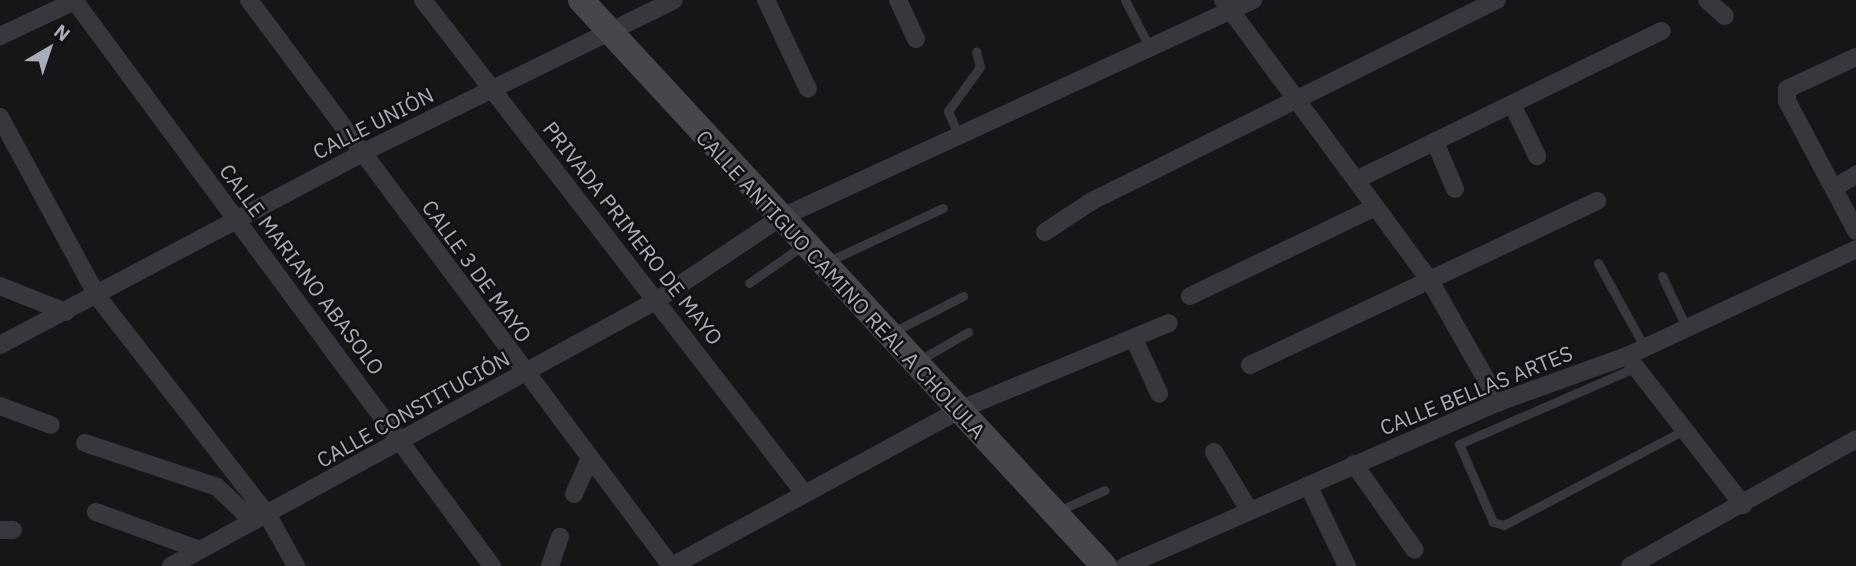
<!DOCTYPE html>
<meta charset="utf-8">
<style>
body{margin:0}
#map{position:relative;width:1856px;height:566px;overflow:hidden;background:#161618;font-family:"IBM Plex Sans",sans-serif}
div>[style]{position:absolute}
.service>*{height:9px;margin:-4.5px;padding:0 4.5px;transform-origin:4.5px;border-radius:4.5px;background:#37383d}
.minor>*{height:18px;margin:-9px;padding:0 9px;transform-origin:9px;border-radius:9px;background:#37383d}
.secondary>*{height:26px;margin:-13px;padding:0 13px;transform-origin:13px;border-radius:13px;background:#45474d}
span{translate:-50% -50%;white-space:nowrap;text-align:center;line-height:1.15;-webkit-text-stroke:5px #111113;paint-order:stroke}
.street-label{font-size:21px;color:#a8adb8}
.north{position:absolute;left:14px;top:14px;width:70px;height:70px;-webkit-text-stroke:5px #111113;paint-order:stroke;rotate:39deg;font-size:19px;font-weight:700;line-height:28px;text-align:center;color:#a8adb8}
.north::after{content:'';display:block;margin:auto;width:24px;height:32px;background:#a8adb8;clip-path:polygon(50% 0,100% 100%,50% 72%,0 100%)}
</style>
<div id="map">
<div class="service">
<div style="left:1125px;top:0;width:54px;rotate:62.5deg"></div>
<div style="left:959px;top:136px;width:27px;rotate:-114deg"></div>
<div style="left:948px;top:111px;width:54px;rotate:-54deg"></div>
<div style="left:980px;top:67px;width:16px;rotate:-104deg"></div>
<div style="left:827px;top:262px;width:128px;rotate:-25deg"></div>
<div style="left:1598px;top:263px;width:97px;rotate:61.1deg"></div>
<div style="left:1662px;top:276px;width:59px;rotate:64.7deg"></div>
<div style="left:749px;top:283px;width:65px;rotate:-34.9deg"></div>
<div style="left:893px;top:332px;width:79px;rotate:-27.2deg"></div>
<div style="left:918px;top:361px;width:58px;rotate:-30.1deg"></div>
<div style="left:1634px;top:368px;width:191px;rotate:156.5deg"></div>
<div style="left:1459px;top:444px;width:85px;rotate:66.4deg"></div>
<div style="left:1493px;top:522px;width:11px;rotate:15deg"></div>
<div style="left:1504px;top:525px;width:204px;rotate:-27.8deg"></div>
<div style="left:1058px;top:511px;width:51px;rotate:-24.1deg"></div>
</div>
<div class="minor">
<div style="left:74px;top:0;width:704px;rotate:53.55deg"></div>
<div style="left:249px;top:0;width:706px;rotate:53.29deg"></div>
<div style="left:423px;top:0;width:624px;rotate:52.29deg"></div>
<div style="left:766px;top:0;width:98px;rotate:64.7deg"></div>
<div style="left:898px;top:0;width:43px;rotate:65.2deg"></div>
<div style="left:1223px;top:0;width:347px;rotate:53.6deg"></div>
<div style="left:1429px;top:279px;width:142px;rotate:60.4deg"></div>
<div style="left:1707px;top:0;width:24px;rotate:42deg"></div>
<div style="left:0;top:36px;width:85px;rotate:-25.1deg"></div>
<div style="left:1856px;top:57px;width:76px;rotate:155.1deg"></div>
<div style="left:1787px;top:89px;width:12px;rotate:90deg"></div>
<div style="left:1787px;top:101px;width:147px;rotate:62deg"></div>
<div style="left:1512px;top:104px;width:58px;rotate:64.3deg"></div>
<div style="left:0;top:117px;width:204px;rotate:61.5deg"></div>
<div style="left:97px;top:296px;width:276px;rotate:52.1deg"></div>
<div style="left:267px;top:514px;width:60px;rotate:60.9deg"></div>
<div style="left:1435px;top:142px;width:51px;rotate:66.9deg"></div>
<div style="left:1356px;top:180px;width:340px;rotate:-26deg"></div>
<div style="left:1834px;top:188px;width:26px;rotate:-31deg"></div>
<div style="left:1045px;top:232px;width:56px;rotate:-33.4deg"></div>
<div style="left:1092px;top:201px;width:452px;rotate:-26.4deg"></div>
<div style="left:0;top:286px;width:71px;rotate:21.5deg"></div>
<div style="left:1190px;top:296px;width:206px;rotate:-25.6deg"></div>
<div style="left:1134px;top:339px;width:60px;rotate:65.2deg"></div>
<div style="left:0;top:345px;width:410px;rotate:-27.9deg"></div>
<div style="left:362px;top:153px;width:347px;rotate:-26.1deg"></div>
<div style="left:1627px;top:356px;width:189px;rotate:52.1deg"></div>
<div style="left:1250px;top:365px;width:384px;rotate:-25.3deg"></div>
<div style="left:0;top:406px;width:54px;rotate:20.4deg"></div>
<div style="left:85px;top:443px;width:139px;rotate:18.4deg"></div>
<div style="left:217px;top:487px;width:50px;rotate:43.4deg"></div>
<div style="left:1214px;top:452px;width:68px;rotate:58.9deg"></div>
<div style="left:1354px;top:464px;width:105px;rotate:54.7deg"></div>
<div style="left:1308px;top:485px;width:90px;rotate:64.3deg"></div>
<div style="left:574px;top:494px;width:37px;rotate:-66deg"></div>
<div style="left:96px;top:512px;width:111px;rotate:20.1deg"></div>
<div style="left:0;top:530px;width:13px"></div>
<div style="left:171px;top:566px;width:554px;rotate:-28.69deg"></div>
<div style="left:657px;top:300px;width:148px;rotate:-33.7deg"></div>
<div style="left:780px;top:218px;width:521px;rotate:-24.74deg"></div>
<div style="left:550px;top:566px;width:31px;rotate:-71deg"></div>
<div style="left:672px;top:566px;width:327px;rotate:-28.5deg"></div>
<div style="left:959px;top:410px;width:227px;rotate:-22.5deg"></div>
<div style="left:1125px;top:566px;width:408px;rotate:-23.7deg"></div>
<div style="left:1499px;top:402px;width:136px;rotate:-19.8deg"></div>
<div style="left:1627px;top:356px;width:253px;rotate:-25deg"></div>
<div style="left:1630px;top:566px;width:259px;rotate:-29.3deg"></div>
</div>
<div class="secondary">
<div style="left:581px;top:0;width:771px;rotate:47.26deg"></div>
</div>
<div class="street-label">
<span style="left:373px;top:123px;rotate:-27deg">CALLE UNIÓN</span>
<span style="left:633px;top:233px;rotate:52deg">PRIVADA PRIMERO DE MAYO</span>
<span style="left:302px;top:269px;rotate:53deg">CALLE MARIANO ABASOLO</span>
<span style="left:477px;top:271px;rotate:54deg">CALLE 3 DE MAYO</span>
<span style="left:841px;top:284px;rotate:47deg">CALLE ANTIGUO CAMINO REAL A CHOLULA</span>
<span style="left:1476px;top:390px;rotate:-22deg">CALLE BELLAS ARTES</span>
<span style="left:413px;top:409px;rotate:-29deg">CALLE CONSTITUCIÓN</span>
</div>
<div class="north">N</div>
</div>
